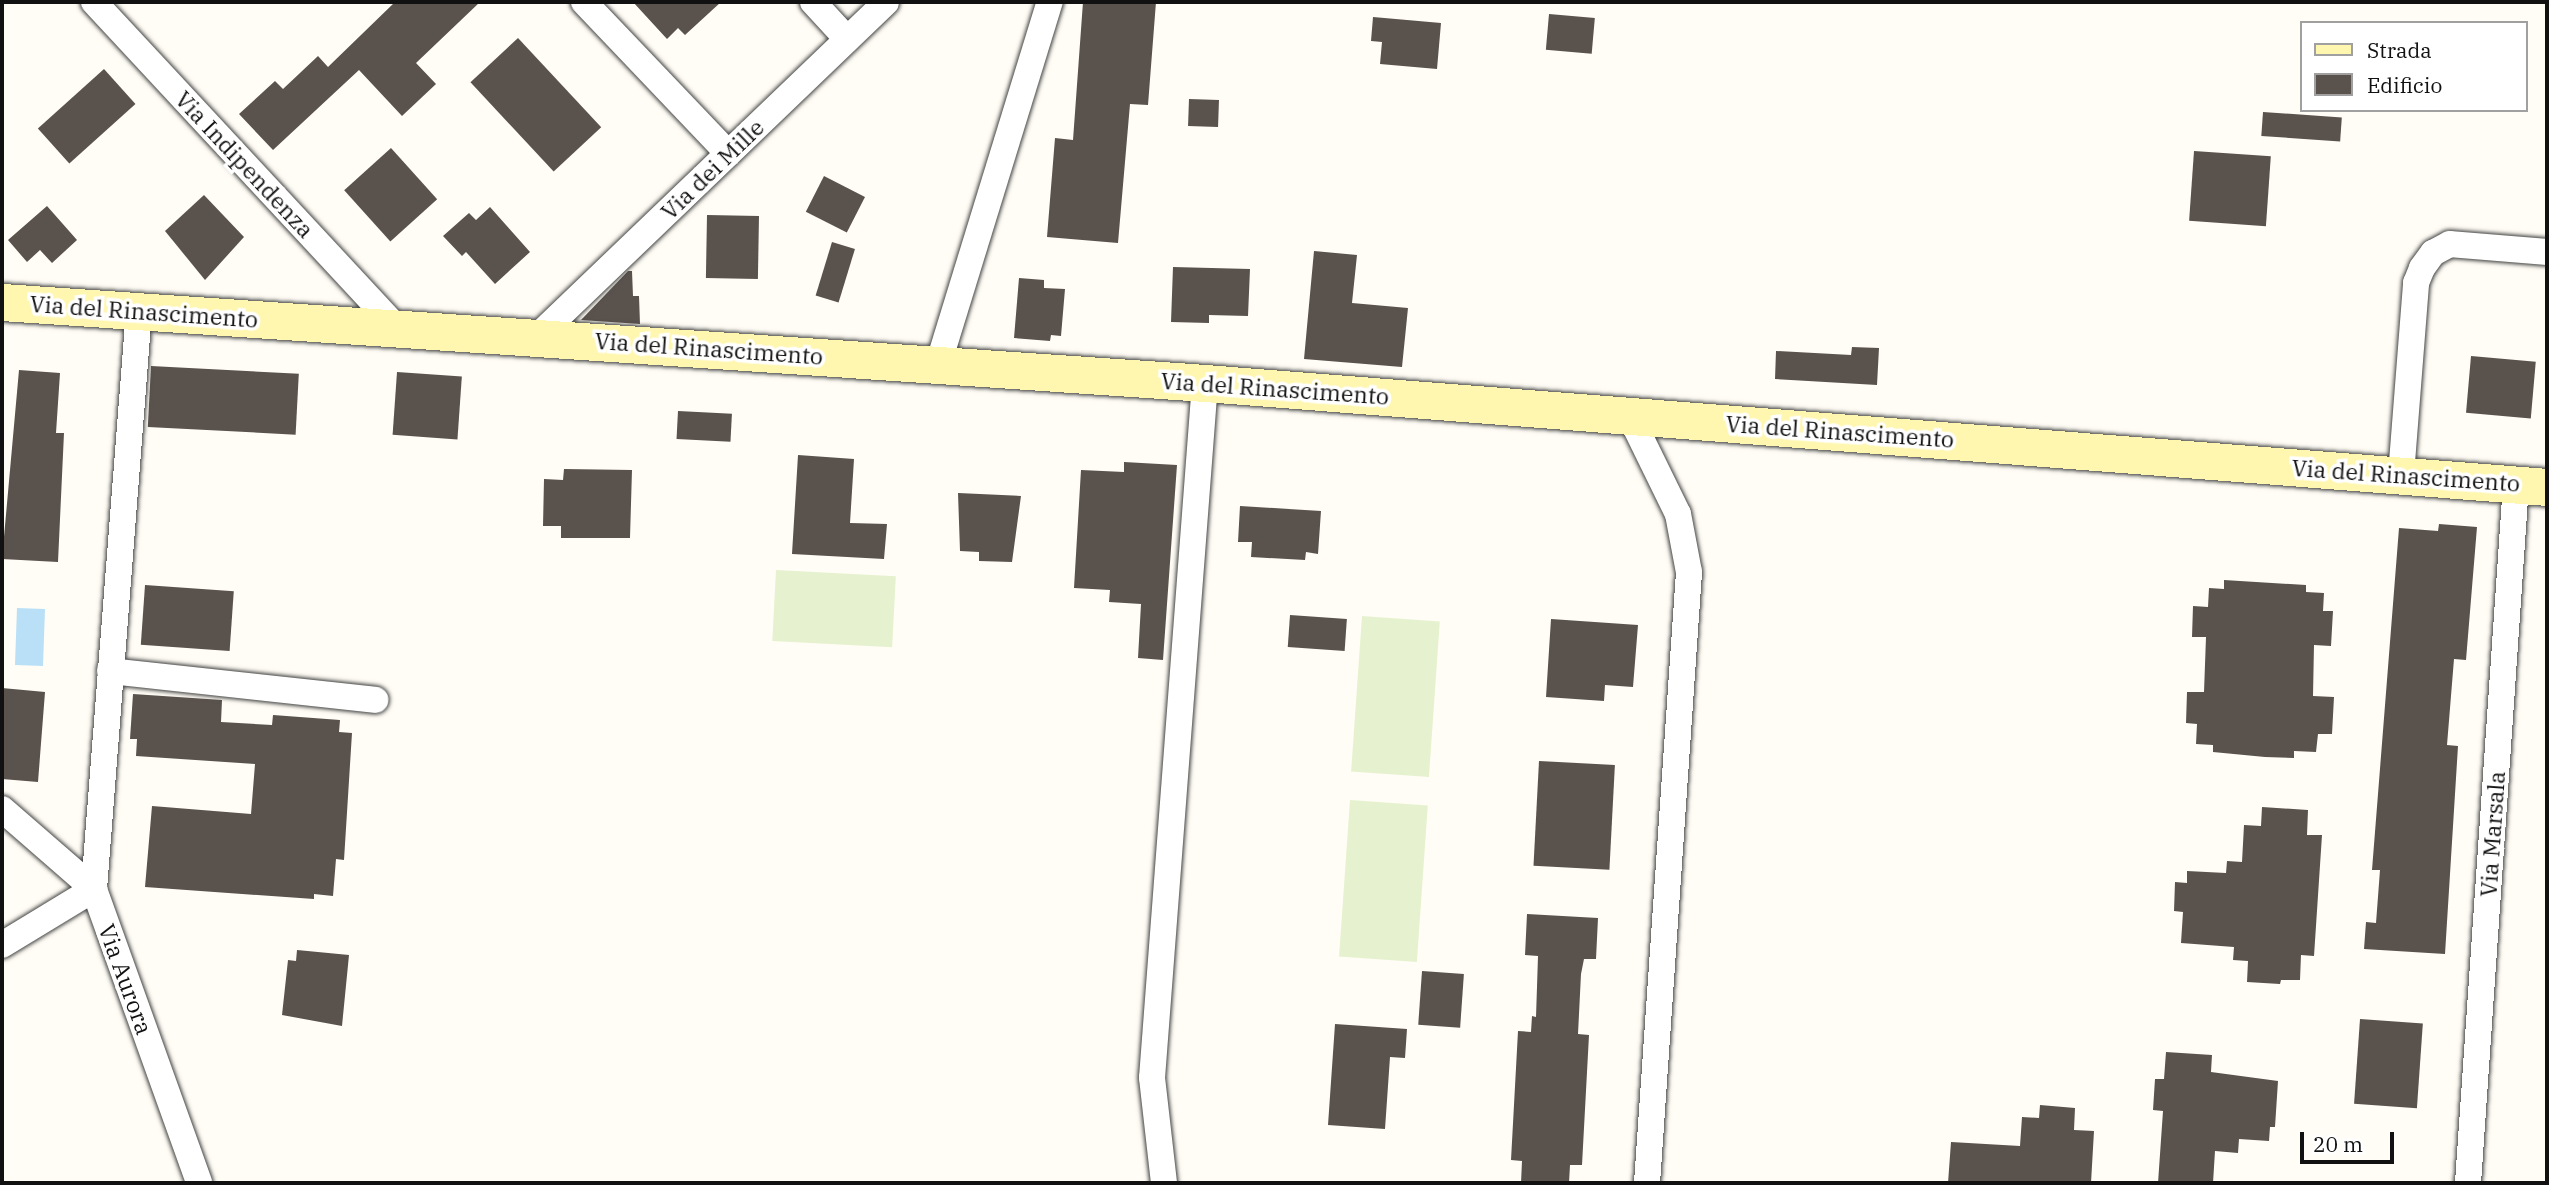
<!DOCTYPE html>
<style>
body{margin:0}
#map{position:relative;width:2549px;height:1185px;overflow:hidden;background:#fffdf5;font-family:"IBM Plex Serif",serif}
div>[style]{position:absolute}
.pitch>*{inset:0;background:#e6f2cf;transform-origin:0 0}
.water>*{inset:0;background:#b9e0f7;transform-origin:0 0}
.building>*{inset:0;background:#5a524d;transform-origin:0 0}
.roads{filter:drop-shadow(0 0 2px #444) drop-shadow(0 0 2px #444)}
.street>*{height:26px;margin:-13px;padding:0 13px;transform-origin:13px;border-radius:13px;background:#fff}
.secondary>*{height:37px;margin:-18.5px;padding:0 18.5px;transform-origin:18.5px;border-radius:18.5px;background:#fff6b0}
span{translate:-50% -50%;white-space:nowrap;text-align:center;line-height:1.15;-webkit-text-stroke:7px #fff;paint-order:stroke}
.street-label{font-size:23px;color:#111}
.frame{position:absolute;inset:0;border:4px solid #111;pointer-events:none}
.legend{position:absolute;left:2300px;top:21px;width:228px;height:91px;box-sizing:border-box;background:#fff;border:2px solid #a0a0a0;margin:0;padding:9px 12px;list-style:none;font-size:21px;color:#111}
.legend li{display:flex;align-items:center;gap:14px;height:35px}
.legend b{width:35px;border:2px solid #a0a0a0}
.scale{position:absolute;left:2300px;top:1132px;width:94px;height:32px;box-sizing:border-box;border:4px solid #111;border-top:0;padding-left:9px;font-size:21px;line-height:24px;white-space:nowrap;color:#111;-webkit-text-stroke:5px #fff;paint-order:stroke}
</style>
<div id="map">
<div class="pitch">
<div style="left:776px;top:570px;width:120px;height:71px;rotate:3deg"></div>
<div style="left:1362px;top:616px;width:78px;height:156px;rotate:4deg"></div>
<div style="left:1350px;top:800px;width:78px;height:157px;rotate:4deg"></div>
</div>
<div class="water">
<div style="left:17px;top:608px;width:28px;height:57px;rotate:2deg"></div>
</div>
<div class="building">
<div style="clip-path:polygon(395px 2px,480px 2px,416px 63px,436px 84px,402px 116px,359px 70px,273px 150px,239px 114px,275px 81px,283px 89px,318px 56px,328px 67px)"></div>
<div style="clip-path:polygon(633px 2px,721px 2px,685px 35px,678px 28px,667px 39px)"></div>
<div style="clip-path:polygon(1083px 2px,1156px 2px,1148px 105px,1130px 104px,1118px 243px,1047px 237px,1055px 138px,1073px 140px)"></div>
<div style="left:1549px;top:14px;width:46px;height:36px;rotate:5deg"></div>
<div style="clip-path:polygon(1373px 17px,1441px 23px,1437px 69px,1380px 64px,1382px 42px,1371px 41px)"></div>
<div style="left:518px;top:38px;width:122px;height:65px;rotate:47deg"></div>
<div style="left:104px;top:69px;width:47px;height:89px;rotate:48deg"></div>
<div style="left:1189px;top:99px;width:30px;height:27px;rotate:2deg"></div>
<div style="left:2263px;top:112px;width:79px;height:24px;rotate:4deg"></div>
<div style="left:391px;top:148px;width:69px;height:63px;rotate:48deg"></div>
<div style="left:2194px;top:151px;width:77px;height:70px;rotate:4deg"></div>
<div style="left:824px;top:176px;width:46px;height:40px;rotate:27deg"></div>
<div style="clip-path:polygon(204px 195px,244px 237px,205px 280px,165px 231px)"></div>
<div style="clip-path:polygon(47px 206px,77px 240px,52px 263px,40px 250px,27px 262px,8px 240px)"></div>
<div style="clip-path:polygon(490px 207px,530px 252px,495px 284px,466px 252px,462px 256px,443px 236px,469px 213px,476px 220px)"></div>
<div style="left:707px;top:215px;width:52px;height:63px;rotate:1deg"></div>
<div style="left:832px;top:242px;width:24px;height:56px;rotate:17deg"></div>
<div style="clip-path:polygon(1314px 251px,1357px 255px,1352px 303px,1408px 308px,1402px 367px,1304px 359px)"></div>
<div style="clip-path:polygon(1173px 267px,1250px 269px,1248px 316px,1209px 315px,1209px 323px,1171px 322px)"></div>
<div style="clip-path:polygon(628px 271px,632px 271px,633px 296px,639px 296px,640px 324px,581px 320px)"></div>
<div style="clip-path:polygon(1019px 278px,1044px 280px,1044px 288px,1065px 289px,1061px 336px,1051px 335px,1050px 341px,1014px 338px)"></div>
<div style="clip-path:polygon(1852px 347px,1879px 348px,1877px 385px,1775px 379px,1776px 351px,1851px 355px)"></div>
<div style="left:2471px;top:356px;width:65px;height:57px;rotate:5deg"></div>
<div style="left:151px;top:366px;width:148px;height:61px;rotate:3deg"></div>
<div style="clip-path:polygon(19px 370px,60px 373px,56px 433px,64px 433px,58px 562px,2px 559px)"></div>
<div style="left:397px;top:372px;width:65px;height:63px;rotate:4deg"></div>
<div style="left:678px;top:411px;width:54px;height:28px;rotate:3deg"></div>
<div style="clip-path:polygon(798px 455px,854px 459px,850px 523px,887px 524px,884px 559px,792px 554px)"></div>
<div style="clip-path:polygon(1124px 462px,1177px 465px,1163px 660px,1138px 658px,1141px 604px,1109px 602px,1110px 590px,1074px 588px,1081px 470px,1124px 472px)"></div>
<div style="clip-path:polygon(564px 469px,632px 470px,630px 538px,561px 538px,561px 526px,543px 526px,544px 479px,563px 480px)"></div>
<div style="clip-path:polygon(958px 493px,1021px 496px,1012px 562px,979px 561px,979px 552px,960px 551px)"></div>
<div style="clip-path:polygon(1240px 506px,1321px 511px,1318px 554px,1306px 552px,1305px 560px,1251px 557px,1252px 542px,1238px 542px)"></div>
<div style="clip-path:polygon(2439px 524px,2477px 527px,2466px 660px,2454px 659px,2447px 745px,2458px 746px,2445px 954px,2364px 949px,2366px 922px,2376px 923px,2380px 870px,2372px 870px,2399px 528px,2438px 531px)"></div>
<div style="clip-path:polygon(2224px 580px,2306px 585px,2306px 592px,2324px 593px,2323px 611px,2333px 611px,2331px 646px,2314px 645px,2313px 696px,2334px 697px,2332px 734px,2318px 734px,2316px 752px,2294px 751px,2294px 758px,2265px 757px,2213px 752px,2213px 745px,2196px 744px,2197px 724px,2186px 723px,2187px 692px,2204px 692px,2206px 637px,2192px 637px,2193px 606px,2208px 607px,2209px 588px,2224px 589px)"></div>
<div style="left:145px;top:585px;width:89px;height:60px;rotate:4deg"></div>
<div style="left:1290px;top:615px;width:57px;height:32px;rotate:4deg"></div>
<div style="clip-path:polygon(1551px 619px,1638px 625px,1633px 687px,1605px 685px,1604px 701px,1546px 697px)"></div>
<div style="clip-path:polygon(2px 688px,45px 692px,38px 782px,2px 779px)"></div>
<div style="clip-path:polygon(133px 694px,222px 700px,221px 722px,272px 725px,273px 715px,340px 720px,339px 732px,352px 733px,344px 860px,336px 859px,333px 896px,314px 894px,314px 899px,145px 887px,152px 806px,251px 814px,255px 764px,136px 756px,137px 739px,130px 739px)"></div>
<div style="left:1539px;top:761px;width:76px;height:105px;rotate:3deg"></div>
<div style="clip-path:polygon(2262px 807px,2308px 810px,2307px 835px,2322px 835px,2314px 956px,2301px 955px,2300px 980px,2281px 980px,2280px 984px,2247px 982px,2248px 961px,2233px 960px,2234px 947px,2181px 943px,2183px 912px,2174px 911px,2175px 882px,2187px 883px,2187px 871px,2226px 873px,2227px 861px,2242px 862px,2244px 825px,2261px 826px)"></div>
<div style="clip-path:polygon(1527px 914px,1598px 918px,1596px 959px,1584px 959px,1581px 974px,1578px 1034px,1589px 1035px,1582px 1165px,1570px 1165px,1569px 1183px,1521px 1183px,1522px 1161px,1511px 1160px,1518px 1031px,1531px 1032px,1532px 1016px,1536px 1017px,1538px 956px,1525px 955px)"></div>
<div style="clip-path:polygon(297px 950px,349px 955px,342px 1026px,282px 1015px,288px 960px,296px 961px)"></div>
<div style="left:1422px;top:971px;width:42px;height:54px;rotate:4deg"></div>
<div style="left:2360px;top:1019px;width:63px;height:85px;rotate:4deg"></div>
<div style="clip-path:polygon(1335px 1024px,1407px 1029px,1405px 1058px,1390px 1057px,1385px 1129px,1328px 1125px)"></div>
<div style="clip-path:polygon(2166px 1052px,2212px 1055px,2211px 1072px,2278px 1081px,2275px 1127px,2270px 1127px,2269px 1141px,2239px 1139px,2238px 1153px,2215px 1151px,2213px 1183px,2158px 1183px,2163px 1111px,2153px 1110px,2155px 1079px,2164px 1079px)"></div>
<div style="clip-path:polygon(2040px 1105px,2075px 1108px,2074px 1130px,2094px 1131px,2091px 1183px,1948px 1183px,1951px 1142px,2020px 1146px,2022px 1117px,2039px 1118px)"></div>
</div>
<div class="roads">
<div class="street">
<div style="left:94px;top:2px;width:444px;rotate:47.1deg"></div>
<div style="left:584px;top:2px;width:209px;rotate:46.4deg"></div>
<div style="left:813px;top:2px;width:50px;rotate:47.4deg"></div>
<div style="left:538px;top:336px;width:482px;rotate:-43.8deg"></div>
<div style="left:938px;top:365px;width:380px;rotate:-72.9deg"></div>
<div style="left:1629px;top:414px;width:111px;rotate:63.9deg"></div>
<div style="left:1678px;top:514px;width:59px;rotate:79.3deg"></div>
<div style="left:1689px;top:572px;width:612px;rotate:93.93deg"></div>
<div style="left:2401px;top:475px;width:193px;rotate:-85.5deg"></div>
<div style="left:2416px;top:283px;width:16px;rotate:-68deg"></div>
<div style="left:2422px;top:268px;width:19px;rotate:-54deg"></div>
<div style="left:2433px;top:253px;width:19px;rotate:-28deg"></div>
<div style="left:2450px;top:244px;width:97px;rotate:4.7deg"></div>
<div style="left:110px;top:671px;width:267px;rotate:6.2deg"></div>
<div style="left:2px;top:809px;width:122px;rotate:41deg"></div>
<div style="left:94px;top:889px;width:312px;rotate:70.3deg"></div>
<div style="left:94px;top:889px;width:580px;rotate:-85.55deg"></div>
<div style="left:2px;top:945px;width:108px;rotate:-31.3deg"></div>
<div style="left:1164px;top:1183px;width:106px;rotate:-96.5deg"></div>
<div style="left:1152px;top:1078px;width:697px;rotate:-85.64deg"></div>
<div style="left:2468px;top:1183px;width:701px;rotate:-86.07deg"></div>
</div>
<div class="secondary">
<div style="left:2px;top:302px;width:1206px;rotate:3.85deg"></div>
<div style="left:1205px;top:383px;width:1346px;rotate:4.43deg"></div>
</div>
</div>
<div class="street-label">
<span style="left:245px;top:164px;rotate:47deg">Via Indipendenza</span>
<span style="left:712px;top:169px;rotate:-44deg">Via dei Mille</span>
<span style="left:144px;top:311px;rotate:4deg">Via del Rinascimento</span>
<span style="left:709px;top:348px;rotate:4deg">Via del Rinascimento</span>
<span style="left:1275px;top:388px;rotate:4deg">Via del Rinascimento</span>
<span style="left:1840px;top:431px;rotate:4deg">Via del Rinascimento</span>
<span style="left:2406px;top:475px;rotate:4deg">Via del Rinascimento</span>
<span style="left:2492px;top:834px;rotate:-86deg">Via Marsala</span>
<span style="left:126px;top:979px;rotate:70deg">Via Aurora</span>
</div>
<div class="frame"></div>
<ul class="legend">
<li><b style="height:9px;background:#fff6b0"></b>Strada</li>
<li><b style="height:19px;background:#5a524d"></b>Edificio</li>
</ul>
<div class="scale">20 m</div>
</div>
